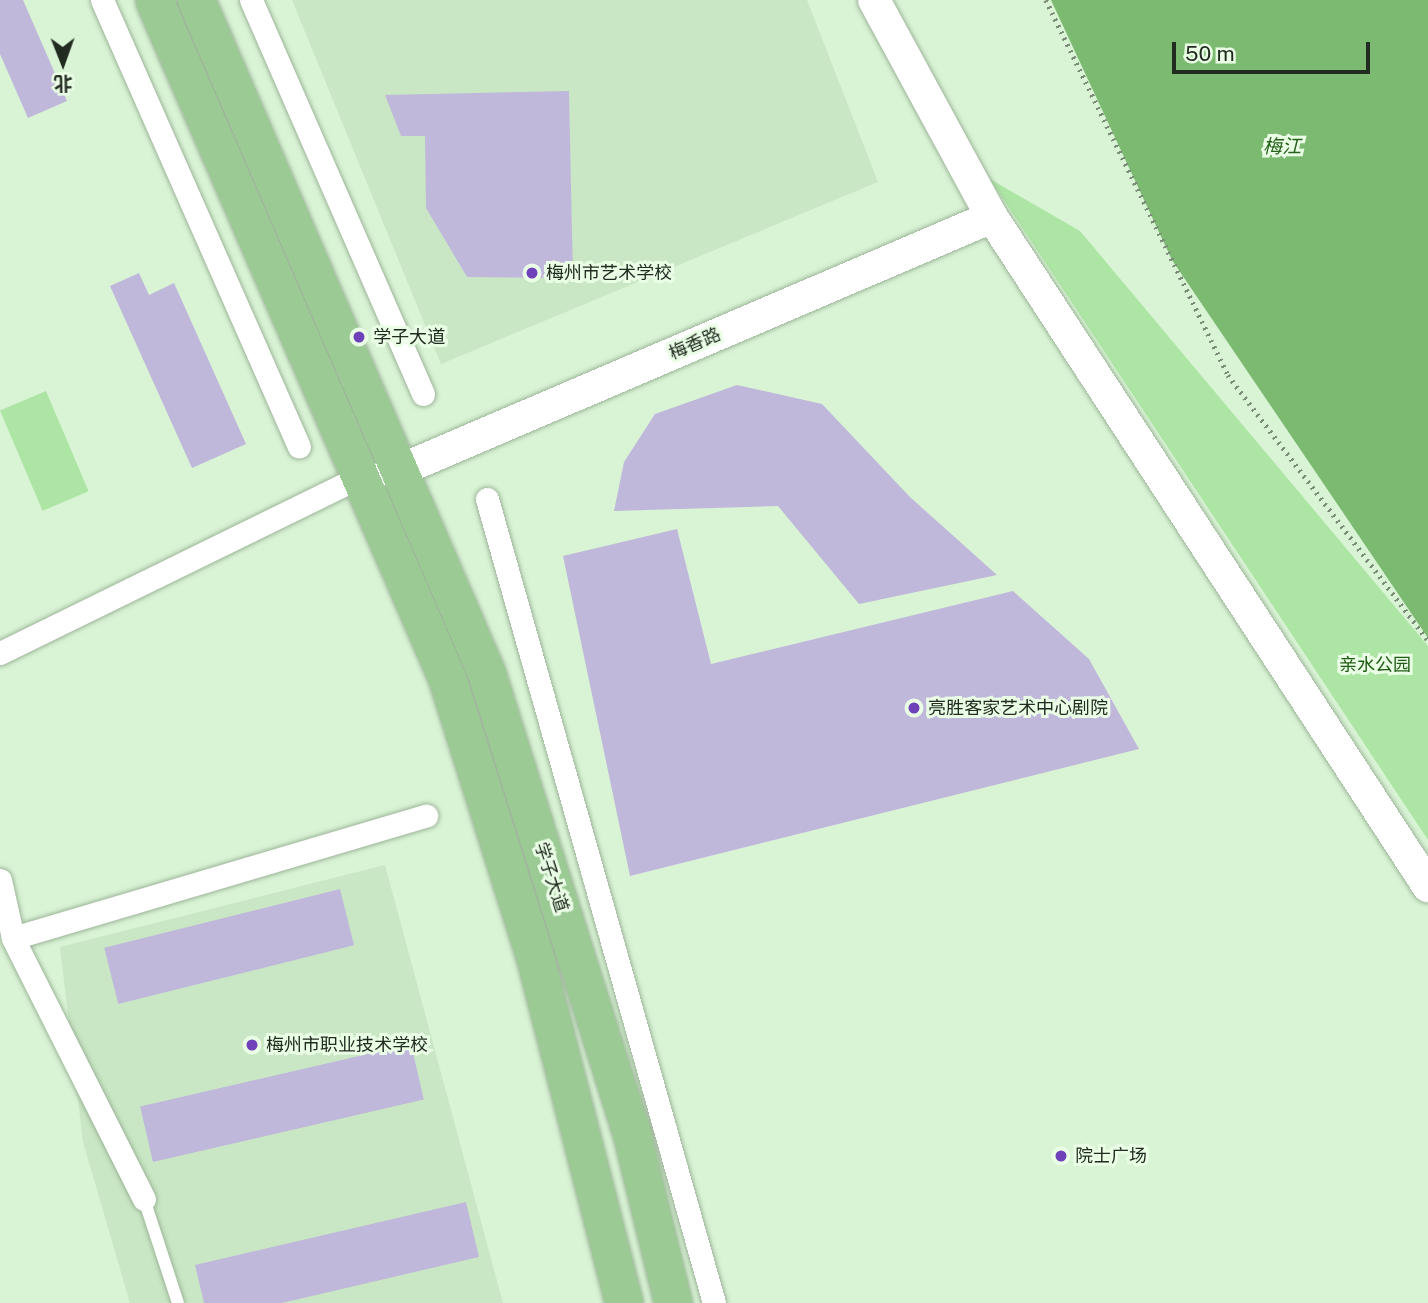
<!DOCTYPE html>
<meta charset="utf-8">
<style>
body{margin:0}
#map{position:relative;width:1428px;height:1303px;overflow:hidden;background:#d9f3d5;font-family:"Public Sans","Noto Sans SC",sans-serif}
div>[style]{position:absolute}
.built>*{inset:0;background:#c9e7c4}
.green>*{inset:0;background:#ade6a4;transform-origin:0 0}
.water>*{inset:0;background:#7cba72}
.building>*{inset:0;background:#c0b8da;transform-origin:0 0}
.path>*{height:4.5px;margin-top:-2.25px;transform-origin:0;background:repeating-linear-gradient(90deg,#7a8b77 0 2px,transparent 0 7px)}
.roads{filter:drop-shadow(0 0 2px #9db599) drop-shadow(0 0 2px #9db599)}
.lane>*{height:12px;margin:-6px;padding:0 6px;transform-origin:6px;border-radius:6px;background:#fff}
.street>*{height:23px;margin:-11.5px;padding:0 11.5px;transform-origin:11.5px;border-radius:11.5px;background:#fff}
.secondary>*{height:32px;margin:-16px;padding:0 16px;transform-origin:16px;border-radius:16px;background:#fff}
.primary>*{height:37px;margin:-18.5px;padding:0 18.5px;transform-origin:18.5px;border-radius:18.5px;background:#9bca94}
.dots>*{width:19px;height:19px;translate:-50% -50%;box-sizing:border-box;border:4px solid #eafee6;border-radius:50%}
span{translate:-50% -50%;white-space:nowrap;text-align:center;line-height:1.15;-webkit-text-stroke:6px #eafee6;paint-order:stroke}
.poi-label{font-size:18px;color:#222b20}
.left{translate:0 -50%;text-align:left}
.street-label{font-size:18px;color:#222b20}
.park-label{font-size:18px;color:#205c15}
.water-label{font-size:19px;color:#26621c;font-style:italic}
.north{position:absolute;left:28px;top:28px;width:70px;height:70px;-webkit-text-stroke:5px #eafee6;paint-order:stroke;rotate:179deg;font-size:19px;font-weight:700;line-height:28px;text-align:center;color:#222b20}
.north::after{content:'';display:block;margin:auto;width:24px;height:32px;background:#222b20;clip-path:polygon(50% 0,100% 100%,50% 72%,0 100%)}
.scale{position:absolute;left:1172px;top:42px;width:198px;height:32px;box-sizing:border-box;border:4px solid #222b20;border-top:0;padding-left:9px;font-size:21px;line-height:24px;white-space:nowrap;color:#222b20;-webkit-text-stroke:5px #eafee6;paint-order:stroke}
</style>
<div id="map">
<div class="built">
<div style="clip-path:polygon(292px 0,807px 0,878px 182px,441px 364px)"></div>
<div style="clip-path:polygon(385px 865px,503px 1303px,130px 1303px,83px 1142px,60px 947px)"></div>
</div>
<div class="green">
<div style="clip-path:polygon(990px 179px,1080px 231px,1428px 646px,1428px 840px)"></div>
<div style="left:46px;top:391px;width:109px;height:50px;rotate:67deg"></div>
</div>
<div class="water">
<div style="clip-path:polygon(1051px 0,1428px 0,1428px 638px,1172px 260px)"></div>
</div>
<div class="building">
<div style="clip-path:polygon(0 0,23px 0,67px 101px,28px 118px,0 54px)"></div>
<div style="clip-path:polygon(569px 91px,573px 278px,467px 277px,426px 208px,425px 136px,401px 136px,385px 95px)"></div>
<div style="clip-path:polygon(139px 273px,149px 295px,174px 283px,246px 444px,192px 468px,110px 286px)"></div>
<div style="clip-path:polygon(737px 385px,822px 404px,910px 497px,997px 575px,859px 604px,778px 506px,614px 511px,624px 462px,655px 414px)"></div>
<div style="clip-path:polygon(677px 529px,711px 664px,1013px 591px,1089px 659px,1139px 749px,630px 876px,563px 556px)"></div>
<div style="left:340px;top:889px;width:58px;height:243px;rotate:76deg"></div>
<div style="left:411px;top:1044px;width:57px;height:278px;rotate:77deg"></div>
<div style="clip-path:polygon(466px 1202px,479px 1257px,282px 1303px,204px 1303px,195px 1265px)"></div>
</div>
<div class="path">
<div style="left:1046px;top:0;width:417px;rotate:64.1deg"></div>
<div style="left:1228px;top:375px;width:332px;rotate:53deg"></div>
</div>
<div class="roads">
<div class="lane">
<div style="left:144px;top:1199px;width:109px;rotate:71.9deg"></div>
</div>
<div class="street">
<div style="left:102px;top:0;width:488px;rotate:66.2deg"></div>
<div style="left:251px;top:0;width:430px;rotate:66.4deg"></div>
<div style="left:487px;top:499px;width:835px;rotate:74.23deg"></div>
<div style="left:0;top:653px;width:401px;rotate:-26.1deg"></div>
<div style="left:360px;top:477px;width:38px;rotate:-9deg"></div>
<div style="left:0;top:880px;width:59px;rotate:77.4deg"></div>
<div style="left:144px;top:1199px;width:292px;rotate:-116.7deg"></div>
<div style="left:13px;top:938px;width:431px;rotate:-16.5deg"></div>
</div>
<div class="secondary">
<div style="left:874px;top:0;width:247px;rotate:61.5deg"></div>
<div style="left:992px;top:217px;width:799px;rotate:56.91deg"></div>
<div style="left:398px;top:471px;width:646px;rotate:-23.15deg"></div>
</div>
<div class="primary">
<div style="left:154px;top:0;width:739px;rotate:66.63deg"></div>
<div style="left:447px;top:678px;width:293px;rotate:72.5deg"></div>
<div style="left:535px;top:957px;width:357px;rotate:75.6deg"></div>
<div style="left:196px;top:0;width:732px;rotate:66.66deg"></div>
<div style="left:486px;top:672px;width:481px;rotate:72.5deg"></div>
<div style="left:631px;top:1131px;width:177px;rotate:76.3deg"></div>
</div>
</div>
<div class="dots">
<div style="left:532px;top:273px;background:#6f42ba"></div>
<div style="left:359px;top:337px;background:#6f42ba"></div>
<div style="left:914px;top:708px;background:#6f42ba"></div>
<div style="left:252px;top:1045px;background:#6f42ba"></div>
<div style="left:1061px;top:1156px;background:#6f42ba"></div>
</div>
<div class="poi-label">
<span class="left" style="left:546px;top:273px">梅州市艺术学校</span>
<span class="left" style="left:373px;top:337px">学子大道</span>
<span class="left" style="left:928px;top:708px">亮胜客家艺术中心剧院</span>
<span class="left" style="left:266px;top:1045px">梅州市职业技术学校</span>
<span class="left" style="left:1075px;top:1156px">院士广场</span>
</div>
<div class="street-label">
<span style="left:695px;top:344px;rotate:-23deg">梅香路</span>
<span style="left:551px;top:877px;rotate:72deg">学子大道</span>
</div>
<div class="park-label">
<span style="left:1375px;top:665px">亲水公园</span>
</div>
<div class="water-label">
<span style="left:1282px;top:147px">梅江</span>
</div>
<div class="north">北</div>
<div class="scale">50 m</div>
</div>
